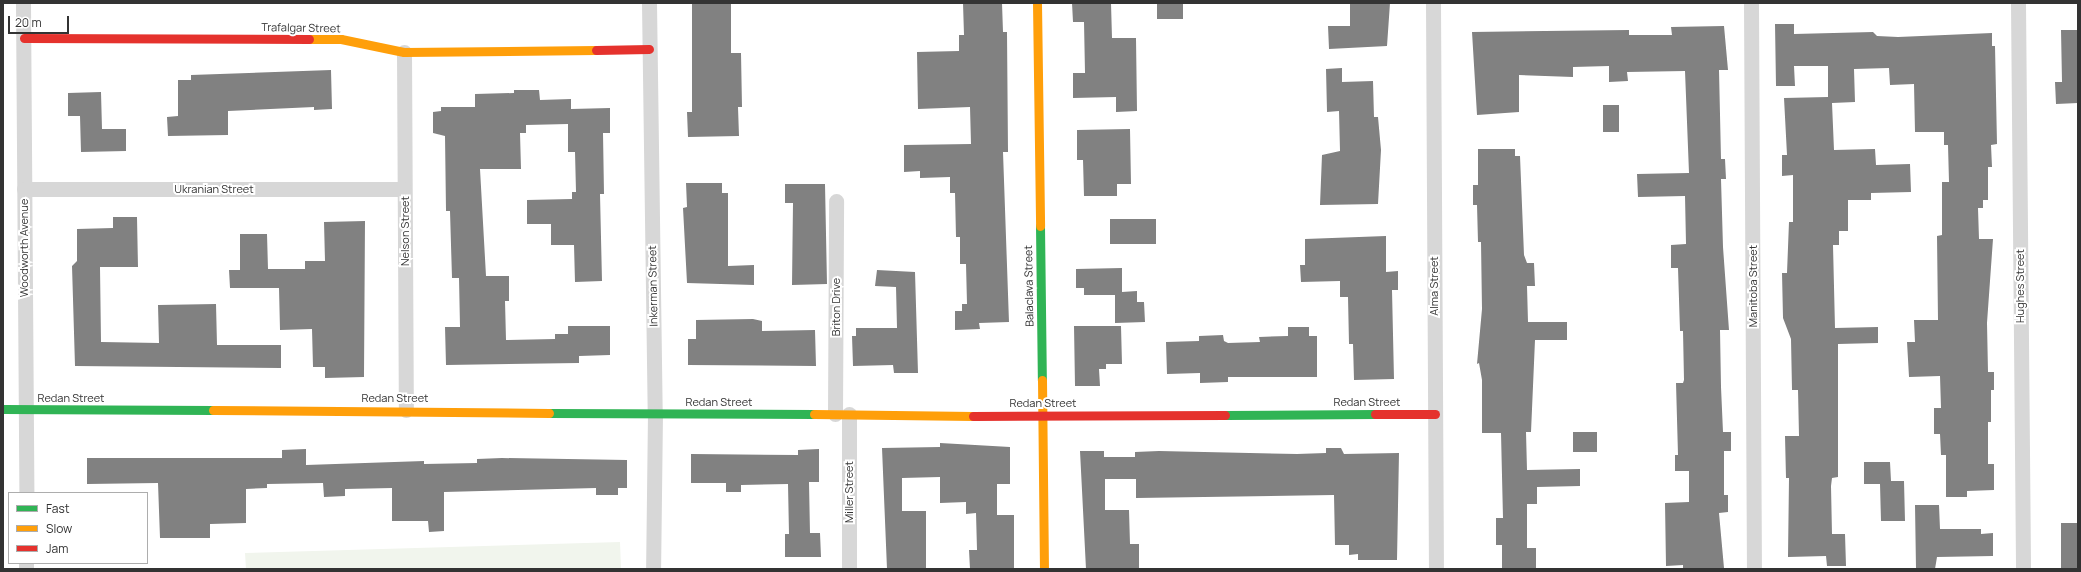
<!DOCTYPE html>
<style>
body{margin:0}
#map{position:relative;width:2081px;height:572px;overflow:hidden;background:#fff;font-family:Manrope,sans-serif}
div>[style]{position:absolute}
.green>*{inset:0;background:#f1f5ed}
.building>*{inset:0;background:#818181;transform-origin:0 0}
.street>*{height:15px;margin:-7.5px;padding:0 7.5px;transform-origin:7.5px;border-radius:7.5px;background:#d7d7d7}
.fast>*{height:9px;margin:-4.5px;padding:0 4.5px;transform-origin:4.5px;border-radius:4.5px;background:#30b455}
.slow>*{height:9px;margin:-4.5px;padding:0 4.5px;transform-origin:4.5px;border-radius:4.5px;background:#ff9f0a}
.jam>*{height:9px;margin:-4.5px;padding:0 4.5px;transform-origin:4.5px;border-radius:4.5px;background:#e5322d}
span{translate:-50% -50%;white-space:nowrap;text-align:center;line-height:1.15;-webkit-text-stroke:4px #fff;paint-order:stroke}
.street-label{font-size:11px;color:#333}
.frame{position:absolute;inset:0;border:4px solid #333;pointer-events:none}
.legend{position:absolute;left:8px;top:492px;width:140px;height:72px;box-sizing:border-box;background:#fff;border:1px solid #adadad;margin:0;padding:5px 7px;list-style:none;font-size:12px;color:#333}
.legend li{display:flex;align-items:center;gap:8px;height:20px}
.legend b{width:20px;border:1px solid #adadad}
.scale{position:absolute;left:8px;top:16px;width:61px;height:18px;box-sizing:border-box;border:2px solid #333;border-top:0;padding-left:5px;font-size:12px;line-height:14px;white-space:nowrap;color:#333;-webkit-text-stroke:3px #fff;paint-order:stroke}
</style>
<div id="map">
<div class="green">
<div style="clip-path:polygon(620px 542px,621px 569px,246px 569px,245px 553px)"></div>
</div>
<div class="building">
<div style="clip-path:polygon(692px 3px,731px 3px,731px 53px,741px 53px,742px 107px,738px 107px,739px 136px,688px 137px,687px 112px,692px 112px)"></div>
<div style="clip-path:polygon(963px 3px,1002px 3px,1003px 32px,1007px 32px,1008px 152px,1003px 152px,1009px 322px,979px 323px,980px 329px,955px 330px,955px 311px,962px 311px,962px 304px,967px 304px,966px 264px,960px 264px,960px 237px,956px 237px,955px 193px,950px 193px,950px 177px,920px 178px,920px 171px,904px 172px,904px 145px,971px 144px,970px 107px,918px 109px,917px 52px,959px 51px,959px 35px,964px 35px)"></div>
<div style="clip-path:polygon(1072px 3px,1111px 3px,1112px 38px,1136px 38px,1137px 111px,1116px 112px,1116px 97px,1073px 98px,1073px 73px,1085px 73px,1084px 22px,1073px 22px)"></div>
<div style="left:1157px;top:3px;width:26px;height:16px"></div>
<div style="clip-path:polygon(1350px 3px,1390px 3px,1387px 46px,1329px 49px,1328px 26px,1350px 26px)"></div>
<div style="clip-path:polygon(1775px 24px,1794px 24px,1794px 34px,1873px 32px,1877px 36px,1898px 37px,1992px 33px,1992px 46px,1995px 46px,1997px 144px,1991px 145px,1992px 167px,1988px 167px,1988px 200px,1983px 200px,1983px 208px,1978px 208px,1979px 239px,1993px 239px,1987px 323px,1988px 372px,1994px 372px,1994px 390px,1991px 390px,1991px 422px,1988px 422px,1988px 464px,1994px 464px,1994px 490px,1967px 491px,1967px 497px,1946px 497px,1946px 455px,1941px 455px,1940px 434px,1934px 434px,1934px 408px,1941px 408px,1940px 376px,1909px 377px,1907px 342px,1915px 342px,1914px 320px,1938px 320px,1937px 236px,1942px 235px,1942px 182px,1949px 182px,1948px 145px,1944px 145px,1944px 132px,1915px 132px,1914px 84px,1890px 85px,1889px 68px,1854px 69px,1855px 102px,1832px 103px,1834px 150px,1875px 149px,1876px 165px,1910px 164px,1911px 192px,1871px 193px,1871px 200px,1848px 200px,1848px 231px,1839px 231px,1839px 245px,1833px 245px,1835px 328px,1878px 327px,1878px 343px,1838px 344px,1838px 477px,1832px 478px,1831px 486px,1832px 534px,1845px 534px,1846px 566px,1827px 566px,1826px 556px,1788px 557px,1789px 478px,1786px 478px,1785px 436px,1799px 436px,1798px 390px,1792px 390px,1791px 339px,1783px 318px,1782px 273px,1787px 273px,1789px 222px,1793px 222px,1793px 175px,1782px 176px,1782px 155px,1787px 155px,1784px 98px,1828px 97px,1828px 66px,1794px 66px,1795px 86px,1776px 86px)"></div>
<div style="clip-path:polygon(1724px 26px,1728px 70px,1719px 70px,1721px 159px,1725px 159px,1726px 179px,1721px 179px,1723px 247px,1729px 330px,1720px 330px,1721px 387px,1723px 432px,1731px 432px,1731px 451px,1724px 451px,1724px 495px,1728px 495px,1728px 512px,1719px 513px,1724px 568px,1683px 568px,1683px 565px,1666px 566px,1665px 503px,1689px 502px,1689px 471px,1675px 471px,1675px 455px,1678px 455px,1676px 383px,1683px 383px,1684px 380px,1683px 331px,1680px 331px,1678px 268px,1671px 268px,1671px 245px,1686px 244px,1685px 196px,1638px 197px,1637px 174px,1689px 173px,1685px 71px,1627px 72px,1628px 81px,1609px 82px,1609px 66px,1573px 67px,1573px 77px,1519px 75px,1519px 112px,1477px 115px,1472px 32px,1629px 30px,1629px 35px,1672px 35px,1671px 27px)"></div>
<div style="clip-path:polygon(2061px 30px,2078px 30px,2078px 103px,2056px 104px,2055px 82px,2062px 82px)"></div>
<div style="clip-path:polygon(1342px 68px,1342px 82px,1373px 81px,1374px 117px,1378px 117px,1381px 150px,1378px 204px,1320px 205px,1322px 155px,1340px 151px,1339px 111px,1327px 112px,1326px 69px)"></div>
<div style="clip-path:polygon(331px 70px,332px 109px,314px 110px,314px 107px,228px 111px,228px 135px,168px 136px,167px 117px,178px 116px,178px 80px,191px 80px,191px 75px)"></div>
<div style="clip-path:polygon(514px 90px,539px 90px,540px 100px,571px 99px,571px 109px,610px 108px,610px 133px,603px 133px,604px 194px,600px 194px,602px 281px,575px 282px,574px 245px,551px 245px,551px 224px,527px 224px,527px 200px,572px 199px,572px 192px,576px 192px,575px 152px,568px 152px,568px 124px,526px 125px,526px 133px,520px 133px,521px 169px,480px 169px,486px 276px,509px 276px,509px 301px,505px 301px,506px 340px,555px 339px,555px 334px,568px 334px,568px 326px,610px 326px,610px 355px,579px 356px,579px 363px,446px 365px,445px 327px,460px 327px,459px 278px,452px 278px,450px 211px,446px 211px,445px 136px,433px 133px,433px 112px,441px 111px,441px 107px,475px 107px,475px 94px,514px 93px)"></div>
<div style="clip-path:polygon(101px 92px,102px 129px,126px 129px,126px 151px,81px 152px,80px 116px,68px 116px,68px 93px)"></div>
<div style="left:1603px;top:105px;width:16px;height:27px"></div>
<div style="clip-path:polygon(1130px 129px,1131px 184px,1117px 184px,1117px 196px,1084px 196px,1083px 160px,1077px 160px,1077px 130px)"></div>
<div style="clip-path:polygon(1478px 149px,1515px 149px,1515px 156px,1520px 156px,1524px 255px,1527px 263px,1534px 263px,1535px 286px,1527px 286px,1528px 322px,1567px 322px,1567px 340px,1535px 340px,1531px 432px,1526px 432px,1527px 470px,1580px 469px,1580px 486px,1537px 487px,1537px 504px,1527px 504px,1527px 548px,1536px 548px,1536px 569px,1502px 569px,1502px 545px,1496px 545px,1496px 518px,1503px 518px,1501px 433px,1482px 433px,1482px 380px,1479px 363px,1477px 364px,1482px 309px,1481px 242px,1478px 242px,1477px 205px,1473px 205px,1473px 185px,1478px 185px)"></div>
<div style="clip-path:polygon(686px 183px,722px 183px,722px 193px,728px 193px,728px 266px,754px 265px,754px 285px,687px 283px,683px 208px,687px 207px)"></div>
<div style="clip-path:polygon(785px 184px,825px 184px,827px 284px,792px 285px,793px 203px,785px 203px)"></div>
<div style="clip-path:polygon(113px 217px,137px 217px,138px 267px,100px 267px,101px 342px,159px 343px,158px 305px,216px 304px,217px 345px,281px 345px,281px 368px,75px 366px,72px 266px,77px 261px,77px 229px,113px 228px)"></div>
<div style="left:1156px;top:219px;width:25px;height:46px;rotate:90deg"></div>
<div style="clip-path:polygon(365px 221px,364px 377px,325px 378px,325px 367px,313px 367px,312px 329px,280px 330px,279px 288px,230px 288px,229px 270px,240px 270px,240px 234px,267px 234px,268px 269px,305px 269px,305px 261px,325px 261px,324px 222px)"></div>
<div style="clip-path:polygon(1386px 236px,1386px 272px,1398px 271px,1398px 290px,1392px 290px,1394px 379px,1354px 380px,1353px 344px,1349px 344px,1348px 297px,1340px 297px,1340px 281px,1301px 282px,1300px 265px,1305px 265px,1305px 239px)"></div>
<div style="clip-path:polygon(1122px 268px,1122px 292px,1137px 291px,1137px 302px,1144px 302px,1145px 322px,1115px 323px,1115px 295px,1084px 295px,1084px 288px,1076px 288px,1076px 269px)"></div>
<div style="clip-path:polygon(877px 270px,915px 272px,918px 373px,894px 373px,893px 365px,853px 366px,852px 336px,856px 336px,856px 328px,897px 328px,896px 287px,875px 286px)"></div>
<div style="clip-path:polygon(753px 319px,762px 321px,762px 331px,815px 330px,816px 366px,688px 365px,688px 339px,696px 339px,696px 320px)"></div>
<div style="clip-path:polygon(1074px 326px,1121px 326px,1122px 364px,1106px 364px,1106px 369px,1099px 369px,1100px 386px,1075px 386px)"></div>
<div style="clip-path:polygon(1288px 327px,1309px 327px,1309px 336px,1317px 336px,1317px 377px,1228px 377px,1228px 382px,1200px 383px,1200px 373px,1167px 374px,1166px 342px,1199px 341px,1199px 336px,1223px 335px,1224px 341px,1228px 343px,1260px 342px,1259px 337px,1288px 336px)"></div>
<div style="left:1573px;top:432px;width:24px;height:20px"></div>
<div style="clip-path:polygon(940px 443px,1010px 447px,1010px 484px,997px 484px,997px 515px,1014px 515px,1014px 569px,970px 569px,969px 550px,977px 550px,976px 513px,966px 514px,966px 502px,940px 503px,940px 477px,902px 478px,902px 511px,926px 511px,926px 569px,887px 569px,882px 448px,940px 447px)"></div>
<div style="clip-path:polygon(1326px 448px,1341px 448px,1344px 454px,1399px 453px,1397px 560px,1358px 560px,1358px 554px,1349px 555px,1349px 545px,1335px 545px,1334px 495px,1136px 498px,1136px 479px,1105px 479px,1105px 510px,1129px 510px,1130px 544px,1139px 544px,1139px 569px,1086px 569px,1080px 451px,1104px 451px,1104px 457px,1135px 457px,1135px 452px,1159px 451px,1297px 454px,1326px 453px)"></div>
<div style="clip-path:polygon(306px 449px,306px 465px,424px 461px,424px 464px,477px 463px,477px 459px,502px 458px,627px 460px,627px 488px,618px 488px,618px 495px,596px 495px,596px 488px,444px 492px,444px 531px,429px 532px,428px 521px,392px 521px,392px 488px,345px 489px,345px 496px,324px 497px,323px 483px,267px 484px,267px 488px,246px 489px,246px 523px,210px 524px,210px 538px,160px 538px,158px 483px,87px 484px,87px 458px,282px 458px,282px 450px)"></div>
<div style="clip-path:polygon(819px 449px,819px 482px,809px 482px,810px 533px,820px 533px,821px 557px,785px 557px,785px 534px,789px 534px,788px 484px,741px 485px,741px 492px,726px 492px,726px 483px,691px 483px,691px 454px,798px 455px,798px 450px)"></div>
<div style="clip-path:polygon(1864px 462px,1890px 462px,1891px 481px,1904px 481px,1905px 521px,1881px 521px,1880px 484px,1864px 484px)"></div>
<div style="clip-path:polygon(1915px 505px,1939px 505px,1940px 529px,1981px 529px,1981px 534px,1993px 533px,1993px 556px,1937px 557px,1935px 569px,1916px 569px)"></div>
<div style="left:2061px;top:523px;width:17px;height:46px"></div>
</div>
<div class="street">
<div style="left:23px;top:3px;width:490px;rotate:89.6deg"></div>
<div style="left:649px;top:3px;width:410px;rotate:89.2deg"></div>
<div style="left:655px;top:413px;width:156px;rotate:90.7deg"></div>
<div style="left:1433px;top:3px;width:566px;rotate:89.7deg"></div>
<div style="left:1751px;top:3px;width:566px;rotate:89.7deg"></div>
<div style="left:2018px;top:3px;width:566px;rotate:89.49deg"></div>
<div style="left:404px;top:52px;width:358px;rotate:89.7deg"></div>
<div style="left:24px;top:189px;width:380px"></div>
<div style="left:835px;top:414px;width:213px;rotate:-89.7deg"></div>
<div style="left:26px;top:563px;width:6px;rotate:90deg"></div>
<div style="left:849px;top:569px;width:155px;rotate:-90deg"></div>
</div>
<div class="fast">
<div style="left:1040px;top:226px;width:154px;rotate:89.3deg"></div>
<div style="left:3px;top:409px;width:210px;rotate:0.3deg"></div>
<div style="left:549px;top:413px;width:265px;rotate:0.2deg"></div>
<div style="left:1225px;top:415px;width:150px;rotate:-0.4deg"></div>
</div>
<div class="slow">
<div style="left:1037px;top:3px;width:223px;rotate:89.2deg"></div>
<div style="left:309px;top:39px;width:32px"></div>
<div style="left:341px;top:39px;width:64px;rotate:11.7deg"></div>
<div style="left:404px;top:52px;width:192px;rotate:-0.6deg"></div>
<div style="left:1042px;top:380px;width:189px;rotate:89.4deg"></div>
<div style="left:213px;top:410px;width:336px;rotate:0.5deg"></div>
<div style="left:814px;top:414px;width:159px;rotate:0.7deg"></div>
</div>
<div class="jam">
<div style="left:24px;top:38px;width:285px;rotate:0.2deg"></div>
<div style="left:596px;top:50px;width:53px;rotate:-1.1deg"></div>
<div style="left:1375px;top:414px;width:60px"></div>
<div style="left:973px;top:416px;width:252px;rotate:-0.2deg"></div>
</div>
<div class="street-label">
<span style="left:301px;top:28px;rotate:1deg">Trafalgar Street</span>
<span style="left:214px;top:189px">Ukranian Street</span>
<span style="left:405px;top:231px;rotate:-90deg">Nelson Street</span>
<span style="left:24px;top:248px;rotate:-90deg">Woodworth Avenue</span>
<span style="left:653px;top:286px;rotate:-91deg">Inkerman Street</span>
<span style="left:1029px;top:286px;rotate:-91deg">Balaclava Street</span>
<span style="left:1434px;top:286px;rotate:-90deg">Alma Street</span>
<span style="left:1753px;top:286px;rotate:-90deg">Manitoba Street</span>
<span style="left:2020px;top:286px;rotate:-90deg">Hughes Street</span>
<span style="left:836px;top:307px;rotate:-90deg">Briton Drive</span>
<span style="left:71px;top:398px">Redan Street</span>
<span style="left:395px;top:398px">Redan Street</span>
<span style="left:719px;top:402px">Redan Street</span>
<span style="left:1367px;top:402px">Redan Street</span>
<span style="left:1043px;top:403px">Redan Street</span>
<span style="left:849px;top:492px;rotate:-90deg">Miller Street</span>
</div>
<div class="frame"></div>
<ul class="legend">
<li><b style="height:5px;background:#30b455"></b>Fast</li>
<li><b style="height:5px;background:#ff9f0a"></b>Slow</li>
<li><b style="height:5px;background:#e5322d"></b>Jam</li>
</ul>
<div class="scale">20 m</div>
</div>
